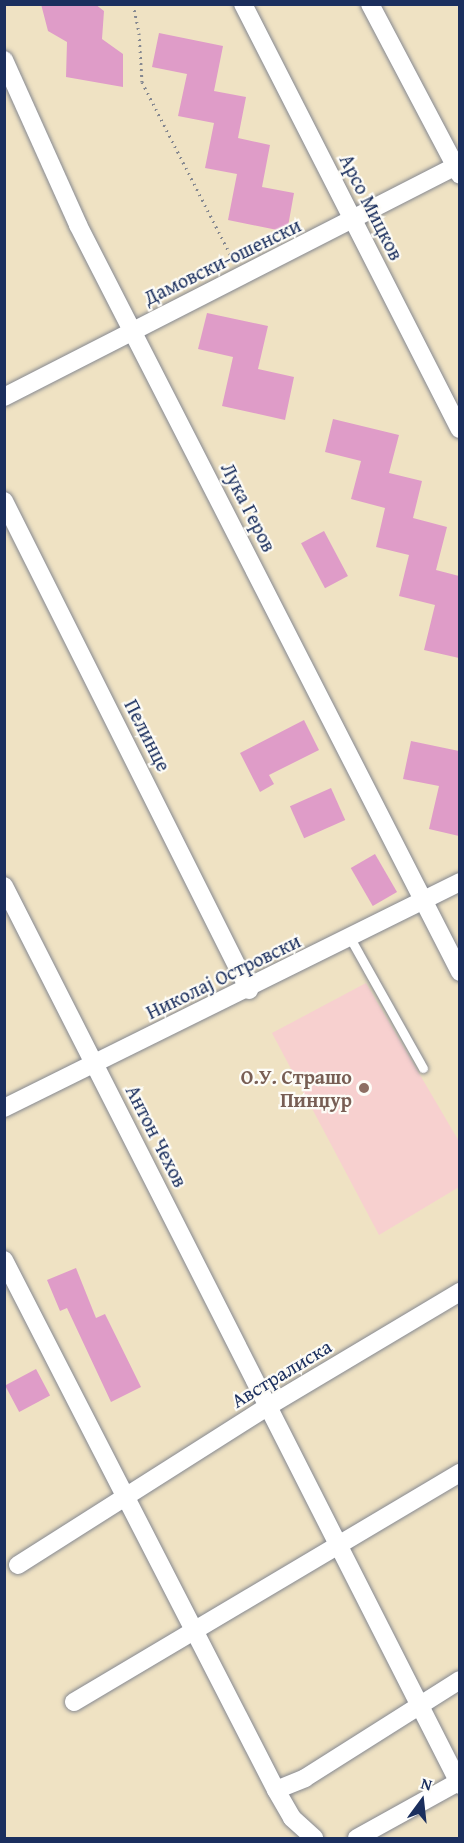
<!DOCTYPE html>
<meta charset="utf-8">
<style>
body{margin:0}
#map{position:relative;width:464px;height:1843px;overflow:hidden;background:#efe2c3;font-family:"Gentium Book Plus",serif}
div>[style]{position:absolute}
.built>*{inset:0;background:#f7d0cf}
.building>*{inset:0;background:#df9cc8;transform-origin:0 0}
.path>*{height:3px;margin-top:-1.5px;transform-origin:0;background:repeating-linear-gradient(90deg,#858890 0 1.5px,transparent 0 6px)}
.roads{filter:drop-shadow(0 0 2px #858890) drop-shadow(0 0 2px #858890)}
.service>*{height:9px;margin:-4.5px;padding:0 4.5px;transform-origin:4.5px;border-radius:4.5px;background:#fff}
.minor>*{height:18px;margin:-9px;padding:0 9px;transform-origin:9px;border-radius:9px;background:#fff}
.dots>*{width:16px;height:16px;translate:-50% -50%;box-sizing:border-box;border:3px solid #fdfcf7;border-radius:50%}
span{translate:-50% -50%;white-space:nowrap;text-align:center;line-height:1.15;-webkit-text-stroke:4.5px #fdfcf7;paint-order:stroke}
.street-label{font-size:20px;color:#1b2f5e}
.education-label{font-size:20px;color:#785e54;font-weight:700}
.right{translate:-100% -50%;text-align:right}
.frame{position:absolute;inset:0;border:6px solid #1b2f5e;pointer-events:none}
.north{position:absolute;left:392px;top:1771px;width:60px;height:60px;-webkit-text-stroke:4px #fdfcf7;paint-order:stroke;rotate:15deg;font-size:16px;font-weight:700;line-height:24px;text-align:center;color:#1b2f5e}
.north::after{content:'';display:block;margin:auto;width:21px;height:27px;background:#1b2f5e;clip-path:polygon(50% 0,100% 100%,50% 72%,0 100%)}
</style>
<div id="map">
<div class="built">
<div style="clip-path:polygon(366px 983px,460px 1143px,459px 1187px,379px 1235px,272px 1033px)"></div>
</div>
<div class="building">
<div style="clip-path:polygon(41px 4px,95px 4px,104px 11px,102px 39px,123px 54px,123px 87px,66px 77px,67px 42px,48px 31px)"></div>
<div style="clip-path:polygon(159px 33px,223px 46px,214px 91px,246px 97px,238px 138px,270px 145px,262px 187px,294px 193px,287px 232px,228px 220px,237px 174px,205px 168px,214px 123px,178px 116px,187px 74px,152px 67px)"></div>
<div style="clip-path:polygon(207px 313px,268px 326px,258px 369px,294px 377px,285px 420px,222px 406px,233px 357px,198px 349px)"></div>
<div style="clip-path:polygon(333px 419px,399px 435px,389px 473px,422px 481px,413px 518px,447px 527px,436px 570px,459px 576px,459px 658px,424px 650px,435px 605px,399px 596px,409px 555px,376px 547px,385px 508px,351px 499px,361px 461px,325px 452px)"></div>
<div style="left:324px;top:531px;width:51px;height:26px;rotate:62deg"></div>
<div style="clip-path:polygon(304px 720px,319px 750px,269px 775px,274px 784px,260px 792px,240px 753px)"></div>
<div style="clip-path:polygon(411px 741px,459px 751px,459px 836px,429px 829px,439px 786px,403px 779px)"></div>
<div style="left:331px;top:788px;width:35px;height:45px;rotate:66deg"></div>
<div style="left:375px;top:854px;width:44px;height:28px;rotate:60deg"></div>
<div style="clip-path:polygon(76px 1268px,96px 1318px,105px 1314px,141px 1387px,111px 1402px,67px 1308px,60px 1311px,47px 1280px)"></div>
<div style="left:36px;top:1369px;width:30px;height:35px;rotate:62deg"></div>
</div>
<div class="path">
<div style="left:133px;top:4px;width:30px;rotate:78deg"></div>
<div style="left:139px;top:33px;width:49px;rotate:86.5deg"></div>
<div style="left:142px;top:82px;width:202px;rotate:62.9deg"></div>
</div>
<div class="roads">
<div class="service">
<div style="left:350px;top:938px;width:149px;rotate:60.7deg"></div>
</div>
<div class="minor">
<div style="left:243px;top:4px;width:477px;rotate:63deg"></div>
<div style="left:370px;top:4px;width:193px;rotate:62.2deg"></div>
<div style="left:4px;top:60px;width:181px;rotate:65.8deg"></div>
<div style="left:78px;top:225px;width:839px;rotate:62.92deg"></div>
<div style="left:4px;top:397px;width:512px;rotate:-27.07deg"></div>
<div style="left:4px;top:501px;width:547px;rotate:63.39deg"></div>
<div style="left:4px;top:886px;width:1008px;rotate:63.1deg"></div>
<div style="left:4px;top:1108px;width:509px;rotate:-26.36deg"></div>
<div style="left:4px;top:1260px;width:596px;rotate:62.83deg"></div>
<div style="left:276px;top:1790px;width:31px;rotate:-22deg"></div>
<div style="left:305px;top:1778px;width:183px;rotate:-32.3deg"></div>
<div style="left:18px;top:1565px;width:295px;rotate:-32.4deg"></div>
<div style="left:267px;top:1407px;width:225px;rotate:-30.8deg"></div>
<div style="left:74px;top:1702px;width:449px;rotate:-30.7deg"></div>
<div style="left:276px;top:1790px;width:32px;rotate:60deg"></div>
<div style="left:292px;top:1818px;width:30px;rotate:42deg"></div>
<div style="left:357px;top:1838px;width:118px;rotate:-29deg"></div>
</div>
</div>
<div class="dots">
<div style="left:364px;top:1088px;background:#8d6e63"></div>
</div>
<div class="street-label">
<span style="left:372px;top:207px;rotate:63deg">Арсо Мицков</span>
<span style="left:222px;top:261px;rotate:-26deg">Дамовски-ошенски</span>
<span style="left:249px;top:507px;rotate:63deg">Лука Геров</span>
<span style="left:148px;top:735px;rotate:63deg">Пелинце</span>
<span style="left:223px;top:976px;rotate:-26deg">Николај Островски</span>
<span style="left:157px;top:1136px;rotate:63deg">Антон Чехов</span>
<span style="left:281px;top:1373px;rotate:-31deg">Австралиска</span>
</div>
<div class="education-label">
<span class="right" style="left:352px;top:1088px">О.У. Страшо<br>Пинџур</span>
</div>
<div class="frame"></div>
<div class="north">N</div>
</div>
